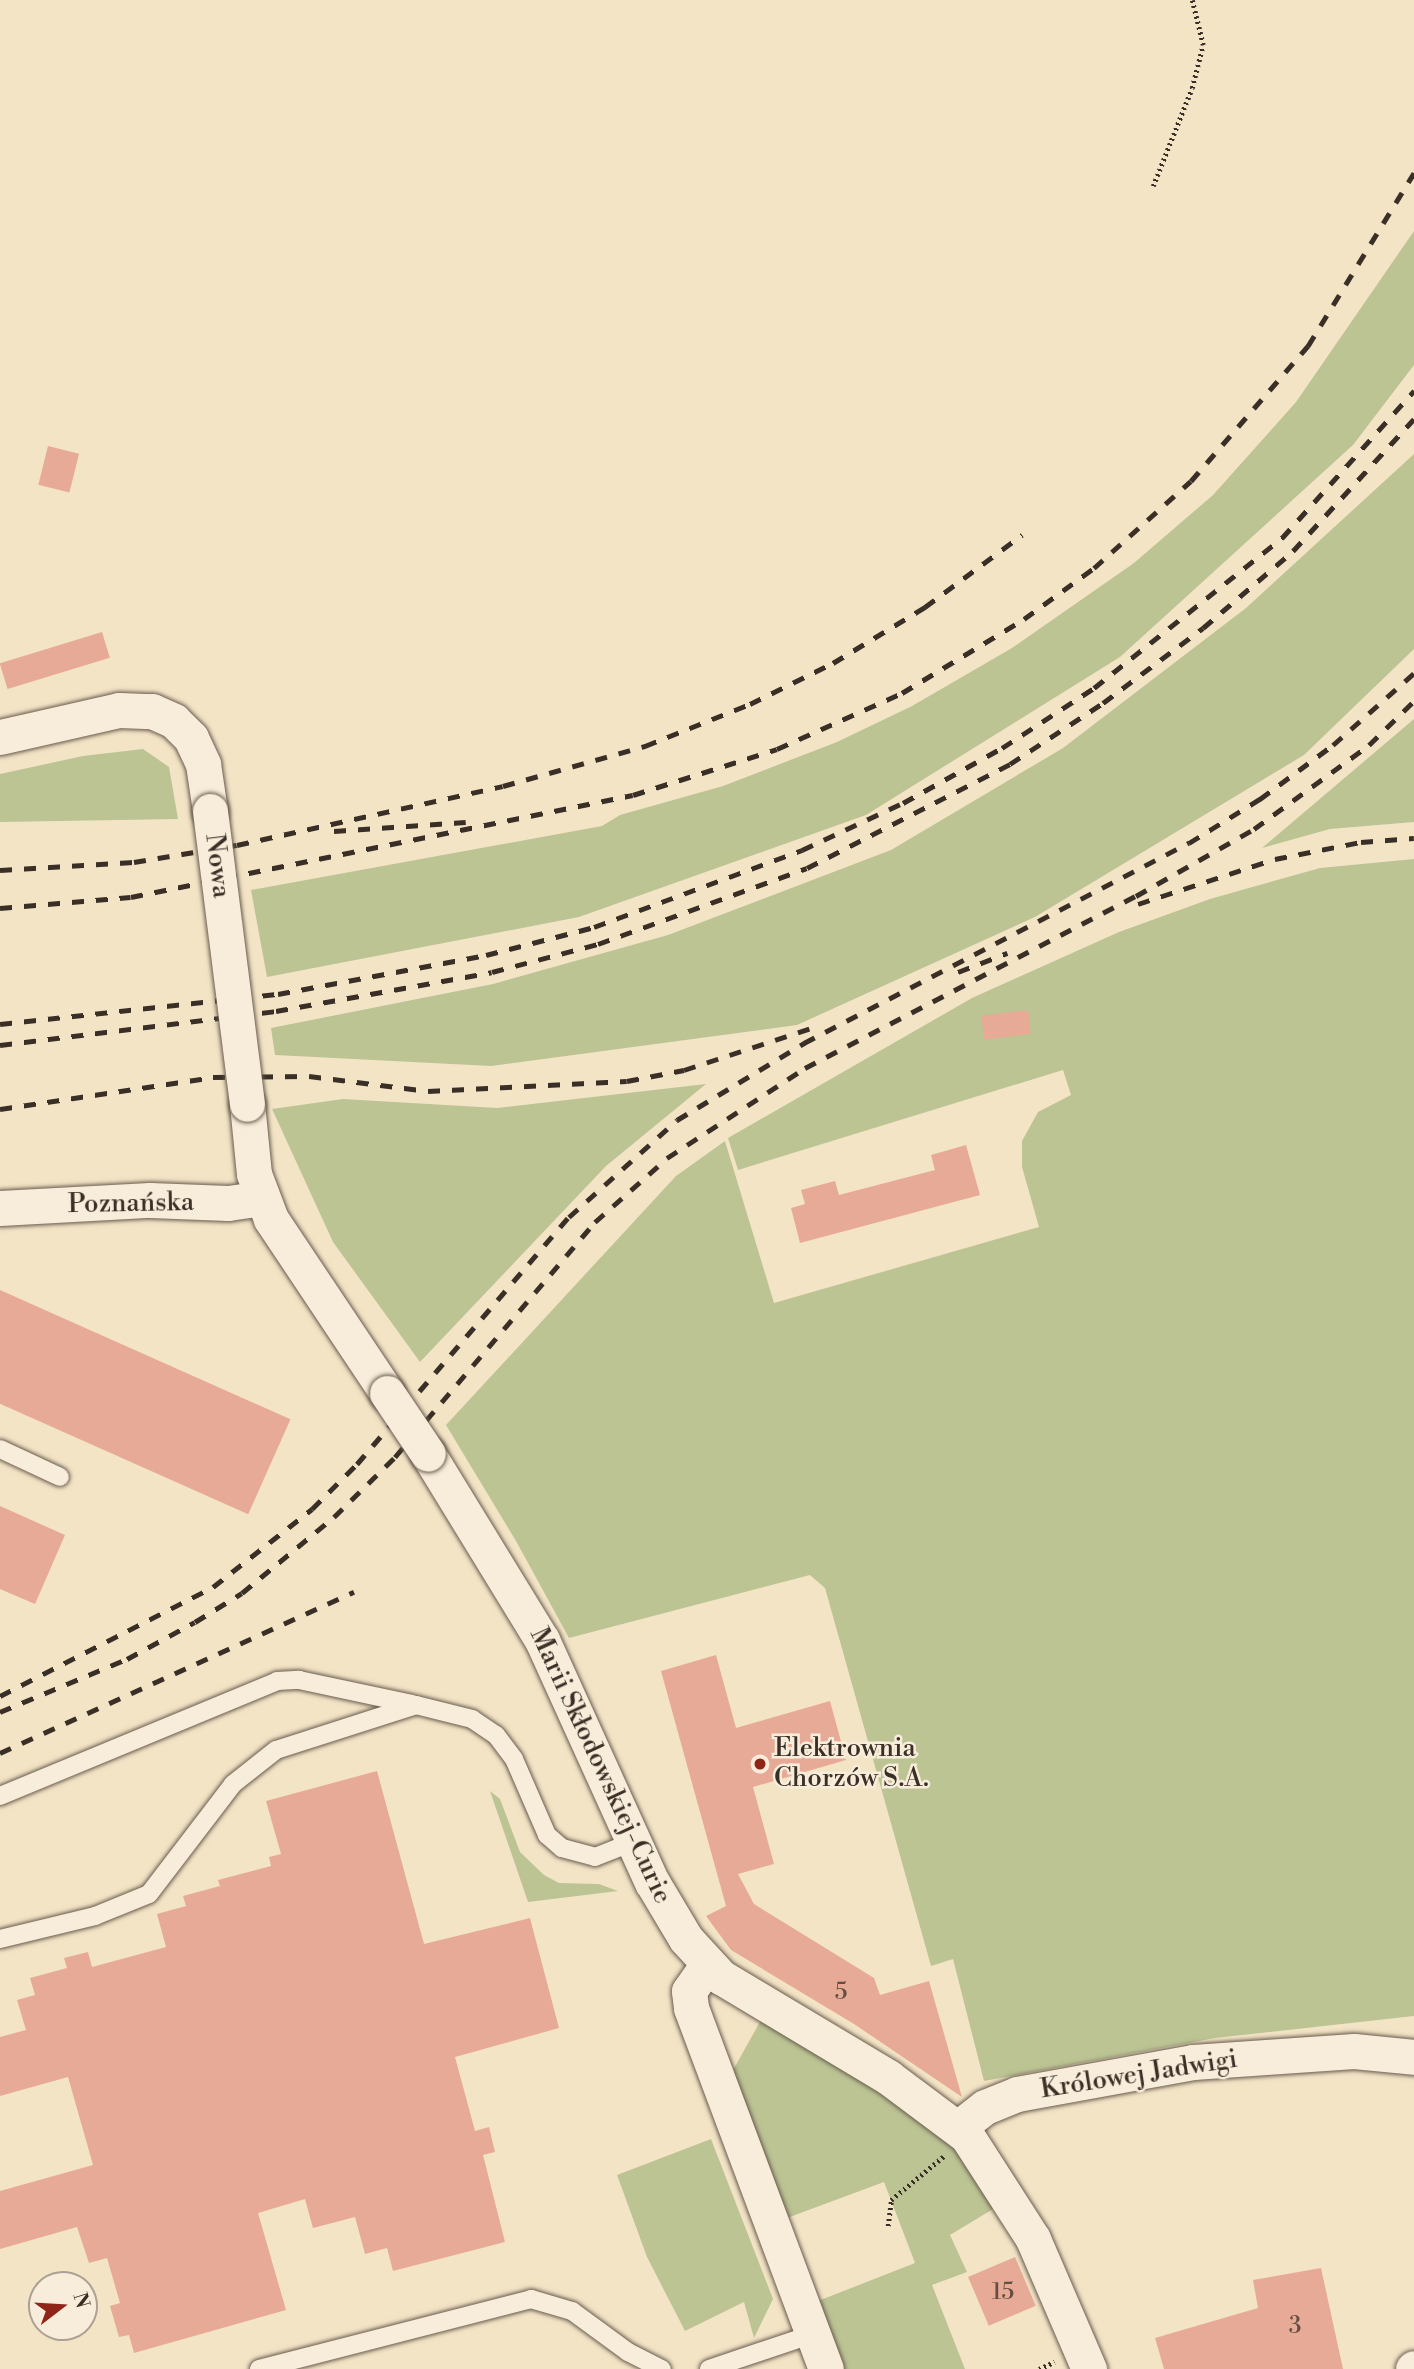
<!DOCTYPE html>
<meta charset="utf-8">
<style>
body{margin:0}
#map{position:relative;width:1414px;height:2369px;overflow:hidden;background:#f4e4c6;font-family:"Libre Bodoni",serif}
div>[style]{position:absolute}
.green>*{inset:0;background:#bcc494}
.building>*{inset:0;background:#e6aa97;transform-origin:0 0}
.path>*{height:4.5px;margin-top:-2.25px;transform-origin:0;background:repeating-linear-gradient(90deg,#392f26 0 2px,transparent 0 5.5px)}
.roads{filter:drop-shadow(0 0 2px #685c4e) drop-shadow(0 0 2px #685c4e)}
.lane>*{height:18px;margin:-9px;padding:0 9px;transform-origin:9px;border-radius:9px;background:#f8edda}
.street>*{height:35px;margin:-17.5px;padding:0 17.5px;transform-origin:17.5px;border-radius:17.5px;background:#f8edda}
.rail>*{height:5px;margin-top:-2.5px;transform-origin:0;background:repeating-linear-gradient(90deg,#392f26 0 12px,transparent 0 24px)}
.bridges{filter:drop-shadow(0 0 2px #685c4e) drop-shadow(0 0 2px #685c4e)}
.street-bridge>*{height:35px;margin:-17.5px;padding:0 17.5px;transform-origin:17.5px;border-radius:17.5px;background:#f8edda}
.dots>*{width:19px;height:19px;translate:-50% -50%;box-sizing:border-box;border:4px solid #f8edda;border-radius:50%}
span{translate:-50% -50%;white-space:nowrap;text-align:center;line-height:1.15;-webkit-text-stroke:5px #f8edda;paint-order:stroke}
.number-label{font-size:23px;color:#644e42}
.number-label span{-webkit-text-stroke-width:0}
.street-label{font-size:26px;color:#392f26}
.poi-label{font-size:26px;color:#392f26}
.left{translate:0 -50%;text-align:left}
.north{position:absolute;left:28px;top:2271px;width:70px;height:70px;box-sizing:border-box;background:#f8edda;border:2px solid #aca192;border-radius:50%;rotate:73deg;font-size:19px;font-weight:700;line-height:28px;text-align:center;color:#392f26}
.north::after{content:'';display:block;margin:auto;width:24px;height:32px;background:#8f2418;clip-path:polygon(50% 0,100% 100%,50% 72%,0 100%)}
</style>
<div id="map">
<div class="green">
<div style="clip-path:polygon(1414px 231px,1414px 365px,1353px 445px,1120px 657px,866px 815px,579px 917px,267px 977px,251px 890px,602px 826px,620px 815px,723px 786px,837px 742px,912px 706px,1012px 648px,1134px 563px,1213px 495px,1296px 402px)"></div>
<div style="clip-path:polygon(1414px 454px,1414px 649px,1304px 755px,1035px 917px,797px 1025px,491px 1066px,275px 1055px,271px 1028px,493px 984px,668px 935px,891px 850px,1063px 748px,1246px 608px)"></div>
<div style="clip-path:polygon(1414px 719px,1414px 822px,1330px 829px,1262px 848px)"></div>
<div style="clip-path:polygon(143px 749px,169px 767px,178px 819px,0 822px,0 774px,83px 756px)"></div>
<div style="clip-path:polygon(1414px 859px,1414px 2016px,1215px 2038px,984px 2081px,953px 1959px,931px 1966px,825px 1588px,810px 1575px,569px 1638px,516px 1541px,446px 1425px,676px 1176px,725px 1141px,774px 1303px,1039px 1227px,1022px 1167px,1022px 1141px,1038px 1112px,1071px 1095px,1063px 1070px,738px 1170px,728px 1138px,972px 998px,1119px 932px,1210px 899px,1320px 868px)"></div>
<div style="clip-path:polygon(706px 1084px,606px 1166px,420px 1362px,333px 1242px,272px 1109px,343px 1099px,497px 1108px)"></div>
<div style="clip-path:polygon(490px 1791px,500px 1799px,520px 1852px,544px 1875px,559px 1883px,599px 1884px,618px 1891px,528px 1902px)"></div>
<div style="clip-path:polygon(761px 2020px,866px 2080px,946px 2136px,998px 2206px,950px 2235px,967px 2272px,932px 2285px,965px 2369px,844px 2369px,818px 2301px,915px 2263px,884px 2182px,787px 2218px,732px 2072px)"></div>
<div style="clip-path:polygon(711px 2139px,773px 2299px,754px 2338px,744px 2302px,685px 2331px,647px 2257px,617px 2175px)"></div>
</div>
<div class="building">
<div style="left:48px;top:446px;width:32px;height:40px;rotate:14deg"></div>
<div style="left:102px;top:632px;width:27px;height:107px;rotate:73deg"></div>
<div style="left:1028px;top:1010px;width:24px;height:47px;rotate:83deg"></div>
<div style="clip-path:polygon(966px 1145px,980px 1195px,800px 1243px,791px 1208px,805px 1204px,801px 1190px,835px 1181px,839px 1195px,935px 1170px,931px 1155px)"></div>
<div style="left:0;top:1290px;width:318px;height:104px;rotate:24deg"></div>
<div style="clip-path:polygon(0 1506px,65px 1535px,35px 1604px,0 1589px)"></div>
<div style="clip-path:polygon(716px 1655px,736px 1728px,830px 1701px,846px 1760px,753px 1787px,774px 1864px,738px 1874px,754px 1904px,874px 1978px,880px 1995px,929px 1981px,962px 2097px,854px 2024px,731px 1950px,706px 1916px,726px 1906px,661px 1671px)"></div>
<div style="clip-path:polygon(377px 1771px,424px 1944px,530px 1918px,536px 1941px,559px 2028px,455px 2057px,475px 2131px,489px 2127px,495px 2152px,483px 2155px,505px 2242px,393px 2271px,387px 2248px,365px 2254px,355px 2217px,313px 2228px,305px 2199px,258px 2213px,286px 2310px,134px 2353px,129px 2335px,119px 2337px,110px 2306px,120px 2303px,107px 2258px,89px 2263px,77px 2227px,0 2249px,0 2191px,93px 2165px,68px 2077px,0 2096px,0 2037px,26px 2030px,17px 2000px,35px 1995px,30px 1978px,67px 1968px,64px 1958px,88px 1952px,92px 1967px,166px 1947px,157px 1914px,186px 1906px,183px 1896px,220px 1886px,218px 1880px,271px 1866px,269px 1857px,281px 1854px,266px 1801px)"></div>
<div style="left:1015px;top:2257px;width:53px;height:51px;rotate:67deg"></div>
<div style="clip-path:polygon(1321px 2268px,1343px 2369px,1164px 2369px,1155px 2338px,1258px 2308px,1253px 2280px)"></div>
</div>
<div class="path">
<div style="left:1153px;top:186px;width:105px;rotate:-68.3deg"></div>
<div style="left:1192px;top:88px;width:44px;rotate:-75.7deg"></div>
<div style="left:1203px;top:45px;width:46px;rotate:-103.7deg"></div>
<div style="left:888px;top:2226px;width:26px;rotate:-83deg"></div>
<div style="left:891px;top:2200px;width:69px;rotate:-39.7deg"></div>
<div style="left:1039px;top:2369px;width:17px;rotate:-25deg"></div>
</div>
<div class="roads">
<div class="lane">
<div style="left:0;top:1449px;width:66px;rotate:25deg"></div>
<div style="left:0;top:1796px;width:300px;rotate:-22.5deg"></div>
<div style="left:277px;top:1681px;width:22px;rotate:-3deg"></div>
<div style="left:299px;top:1680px;width:116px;rotate:12deg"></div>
<div style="left:0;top:1939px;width:98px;rotate:-13.6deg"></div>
<div style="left:95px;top:1916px;width:58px;rotate:-22.2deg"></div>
<div style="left:149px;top:1894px;width:138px;rotate:-52.6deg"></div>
<div style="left:233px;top:1784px;width:55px;rotate:-38.3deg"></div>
<div style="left:276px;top:1750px;width:147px;rotate:-17.8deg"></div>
<div style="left:416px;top:1705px;width:58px;rotate:14deg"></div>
<div style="left:472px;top:1719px;width:29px;rotate:34deg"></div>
<div style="left:496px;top:1735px;width:30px;rotate:53deg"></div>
<div style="left:514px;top:1759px;width:83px;rotate:66.5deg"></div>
<div style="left:547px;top:1835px;width:20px;rotate:41deg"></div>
<div style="left:562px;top:1848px;width:34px;rotate:15deg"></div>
<div style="left:595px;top:1857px;width:41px;rotate:-21.5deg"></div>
<div style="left:259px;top:2369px;width:281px;rotate:-14.4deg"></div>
<div style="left:531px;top:2299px;width:43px;rotate:16.3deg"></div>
<div style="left:572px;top:2311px;width:69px;rotate:36.2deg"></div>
<div style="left:628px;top:2352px;width:38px;rotate:27deg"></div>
<div style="left:709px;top:2369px;width:110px;rotate:-18.6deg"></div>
</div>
<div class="street">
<div style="left:0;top:737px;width:122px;rotate:-12.8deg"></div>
<div style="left:119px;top:710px;width:33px;rotate:2deg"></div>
<div style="left:152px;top:711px;width:24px;rotate:24deg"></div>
<div style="left:174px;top:721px;width:24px;rotate:45deg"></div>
<div style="left:191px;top:738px;width:29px;rotate:65deg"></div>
<div style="left:203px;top:764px;width:48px;rotate:81.5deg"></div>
<div style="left:247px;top:1104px;width:70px;rotate:84.3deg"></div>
<div style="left:254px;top:1174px;width:48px;rotate:69.3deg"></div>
<div style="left:271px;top:1219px;width:209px;rotate:56.3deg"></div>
<div style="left:0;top:1208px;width:150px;rotate:-3.1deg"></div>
<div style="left:150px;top:1200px;width:78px;rotate:2.2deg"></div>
<div style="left:228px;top:1203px;width:34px;rotate:-8deg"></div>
<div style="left:428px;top:1454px;width:218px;rotate:58.5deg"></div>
<div style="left:542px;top:1640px;width:266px;rotate:65.6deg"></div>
<div style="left:652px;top:1882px;width:66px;rotate:59.2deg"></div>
<div style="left:686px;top:1939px;width:52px;rotate:47.4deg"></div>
<div style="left:721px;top:1977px;width:195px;rotate:30.9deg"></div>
<div style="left:888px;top:2077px;width:99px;rotate:36.8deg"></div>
<div style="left:967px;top:2136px;width:122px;rotate:57.3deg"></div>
<div style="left:1033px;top:2239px;width:142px;rotate:66.7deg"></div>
<div style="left:708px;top:1964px;width:33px;rotate:125deg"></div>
<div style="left:689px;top:1991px;width:17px;rotate:83deg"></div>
<div style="left:691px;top:2008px;width:385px;rotate:69.5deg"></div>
<div style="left:958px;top:2128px;width:34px;rotate:-38deg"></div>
<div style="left:985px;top:2107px;width:35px;rotate:-22deg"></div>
<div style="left:1017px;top:2094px;width:179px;rotate:-10.3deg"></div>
<div style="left:1193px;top:2062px;width:161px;rotate:-3.9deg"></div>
<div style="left:1354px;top:2051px;width:60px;rotate:5.7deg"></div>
<div style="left:1413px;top:2369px;width:1px;rotate:-45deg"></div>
</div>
</div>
<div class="rail">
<div style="left:334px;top:831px;width:132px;rotate:-3.9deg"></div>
<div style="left:0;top:870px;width:134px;rotate:-3.4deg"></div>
<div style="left:134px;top:862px;width:104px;rotate:-9.4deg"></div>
<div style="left:237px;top:845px;width:272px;rotate:-12.5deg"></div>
<div style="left:503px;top:786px;width:148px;rotate:-15.7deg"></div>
<div style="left:645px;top:746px;width:113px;rotate:-21.8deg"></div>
<div style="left:750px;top:704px;width:93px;rotate:-26.3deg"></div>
<div style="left:833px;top:663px;width:108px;rotate:-31.3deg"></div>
<div style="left:925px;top:607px;width:121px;rotate:-36.6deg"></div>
<div style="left:1138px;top:904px;width:144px;rotate:-18.2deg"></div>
<div style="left:1275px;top:859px;width:88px;rotate:-11.2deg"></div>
<div style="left:1361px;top:842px;width:53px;rotate:-4.3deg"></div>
<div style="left:0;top:908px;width:131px;rotate:-4.8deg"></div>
<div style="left:131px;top:897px;width:512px;rotate:-11.49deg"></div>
<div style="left:633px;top:795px;width:151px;rotate:-17.7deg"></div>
<div style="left:777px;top:749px;width:137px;rotate:-24.1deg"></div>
<div style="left:902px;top:693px;width:143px;rotate:-31.2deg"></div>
<div style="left:1024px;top:619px;width:87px;rotate:-36.1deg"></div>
<div style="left:1094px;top:568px;width:130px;rotate:-41.9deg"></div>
<div style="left:1191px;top:481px;width:179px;rotate:-49.1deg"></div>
<div style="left:1308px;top:346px;width:203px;rotate:-58.5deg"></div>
<div style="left:958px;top:972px;width:53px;rotate:-21.2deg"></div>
<div style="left:0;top:1024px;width:280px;rotate:-6.2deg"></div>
<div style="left:278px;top:994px;width:212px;rotate:-10.6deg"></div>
<div style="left:486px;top:955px;width:112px;rotate:-14.5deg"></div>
<div style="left:594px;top:927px;width:222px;rotate:-20.3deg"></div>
<div style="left:802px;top:850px;width:111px;rotate:-25deg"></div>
<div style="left:903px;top:803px;width:113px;rotate:-29.1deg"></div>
<div style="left:1002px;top:748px;width:110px;rotate:-33.1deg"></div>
<div style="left:1094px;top:688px;width:241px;rotate:-38.6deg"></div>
<div style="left:1282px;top:538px;width:198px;rotate:-48.1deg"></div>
<div style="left:0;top:1045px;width:278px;rotate:-7deg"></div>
<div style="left:276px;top:1011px;width:219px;rotate:-10.2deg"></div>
<div style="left:492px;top:972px;width:110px;rotate:-14.8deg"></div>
<div style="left:598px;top:944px;width:222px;rotate:-20deg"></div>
<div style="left:807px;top:868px;width:228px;rotate:-27.1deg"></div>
<div style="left:1010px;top:764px;width:111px;rotate:-33.3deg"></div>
<div style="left:1103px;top:703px;width:125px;rotate:-36.9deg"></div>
<div style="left:1203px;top:628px;width:118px;rotate:-40.5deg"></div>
<div style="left:1293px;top:551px;width:179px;rotate:-47.5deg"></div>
<div style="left:0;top:1109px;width:215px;rotate:-8.5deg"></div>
<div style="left:213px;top:1077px;width:96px;rotate:-0.6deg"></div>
<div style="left:309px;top:1076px;width:120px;rotate:7.2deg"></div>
<div style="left:428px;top:1091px;width:199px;rotate:-2.9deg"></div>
<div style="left:627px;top:1081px;width:58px;rotate:-10.9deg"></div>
<div style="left:684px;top:1070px;width:140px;rotate:-18.3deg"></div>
<div style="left:0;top:1696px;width:239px;rotate:-27.1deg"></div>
<div style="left:213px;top:1587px;width:126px;rotate:-38.2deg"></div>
<div style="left:312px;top:1509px;width:64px;rotate:-45deg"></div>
<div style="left:357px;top:1464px;width:326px;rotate:-49.4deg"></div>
<div style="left:569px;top:1217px;width:145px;rotate:-41.9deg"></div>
<div style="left:677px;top:1120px;width:149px;rotate:-31.2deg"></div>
<div style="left:804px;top:1043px;width:434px;rotate:-27.5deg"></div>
<div style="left:1189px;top:843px;width:84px;rotate:-31.8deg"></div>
<div style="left:1260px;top:799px;width:91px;rotate:-36.5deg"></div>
<div style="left:1333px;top:745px;width:108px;rotate:-41.6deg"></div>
<div style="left:0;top:1712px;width:138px;rotate:-22.7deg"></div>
<div style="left:127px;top:1659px;width:77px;rotate:-28.6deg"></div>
<div style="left:195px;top:1622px;width:55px;rotate:-31.7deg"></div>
<div style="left:242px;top:1593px;width:119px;rotate:-39.6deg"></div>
<div style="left:334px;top:1517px;width:86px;rotate:-44.5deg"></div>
<div style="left:395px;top:1457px;width:309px;rotate:-49.6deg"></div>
<div style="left:595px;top:1222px;width:96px;rotate:-41.6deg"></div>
<div style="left:667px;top:1158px;width:165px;rotate:-33.1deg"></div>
<div style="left:805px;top:1068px;width:373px;rotate:-27.5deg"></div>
<div style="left:1136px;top:896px;width:136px;rotate:-29.6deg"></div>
<div style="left:1254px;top:829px;width:142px;rotate:-36.1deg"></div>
<div style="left:1369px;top:745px;width:63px;rotate:-44.4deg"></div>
<div style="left:0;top:1753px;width:389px;rotate:-24.5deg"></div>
</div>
<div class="bridges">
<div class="street-bridge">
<div style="left:210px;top:811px;width:295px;rotate:82.8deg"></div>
<div style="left:387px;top:1393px;width:73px;rotate:56.1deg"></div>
</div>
</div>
<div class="dots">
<div style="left:760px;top:1764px;background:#8f2418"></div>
</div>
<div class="number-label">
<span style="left:841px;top:1992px">5</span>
<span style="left:1003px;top:2292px">15</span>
<span style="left:1295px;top:2326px">3</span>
</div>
<div class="street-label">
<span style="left:217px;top:866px;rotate:83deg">Nowa</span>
<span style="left:131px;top:1204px;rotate:-1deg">Poznańska</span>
<span style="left:600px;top:1766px;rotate:65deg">Marii Skłodowskiej-Curie</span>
<span style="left:1139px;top:2075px;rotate:-9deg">Królowej Jadwigi</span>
</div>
<div class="poi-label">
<span class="left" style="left:774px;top:1764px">Elektrownia<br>Chorzów S.A.</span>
</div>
<div class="north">N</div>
</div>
